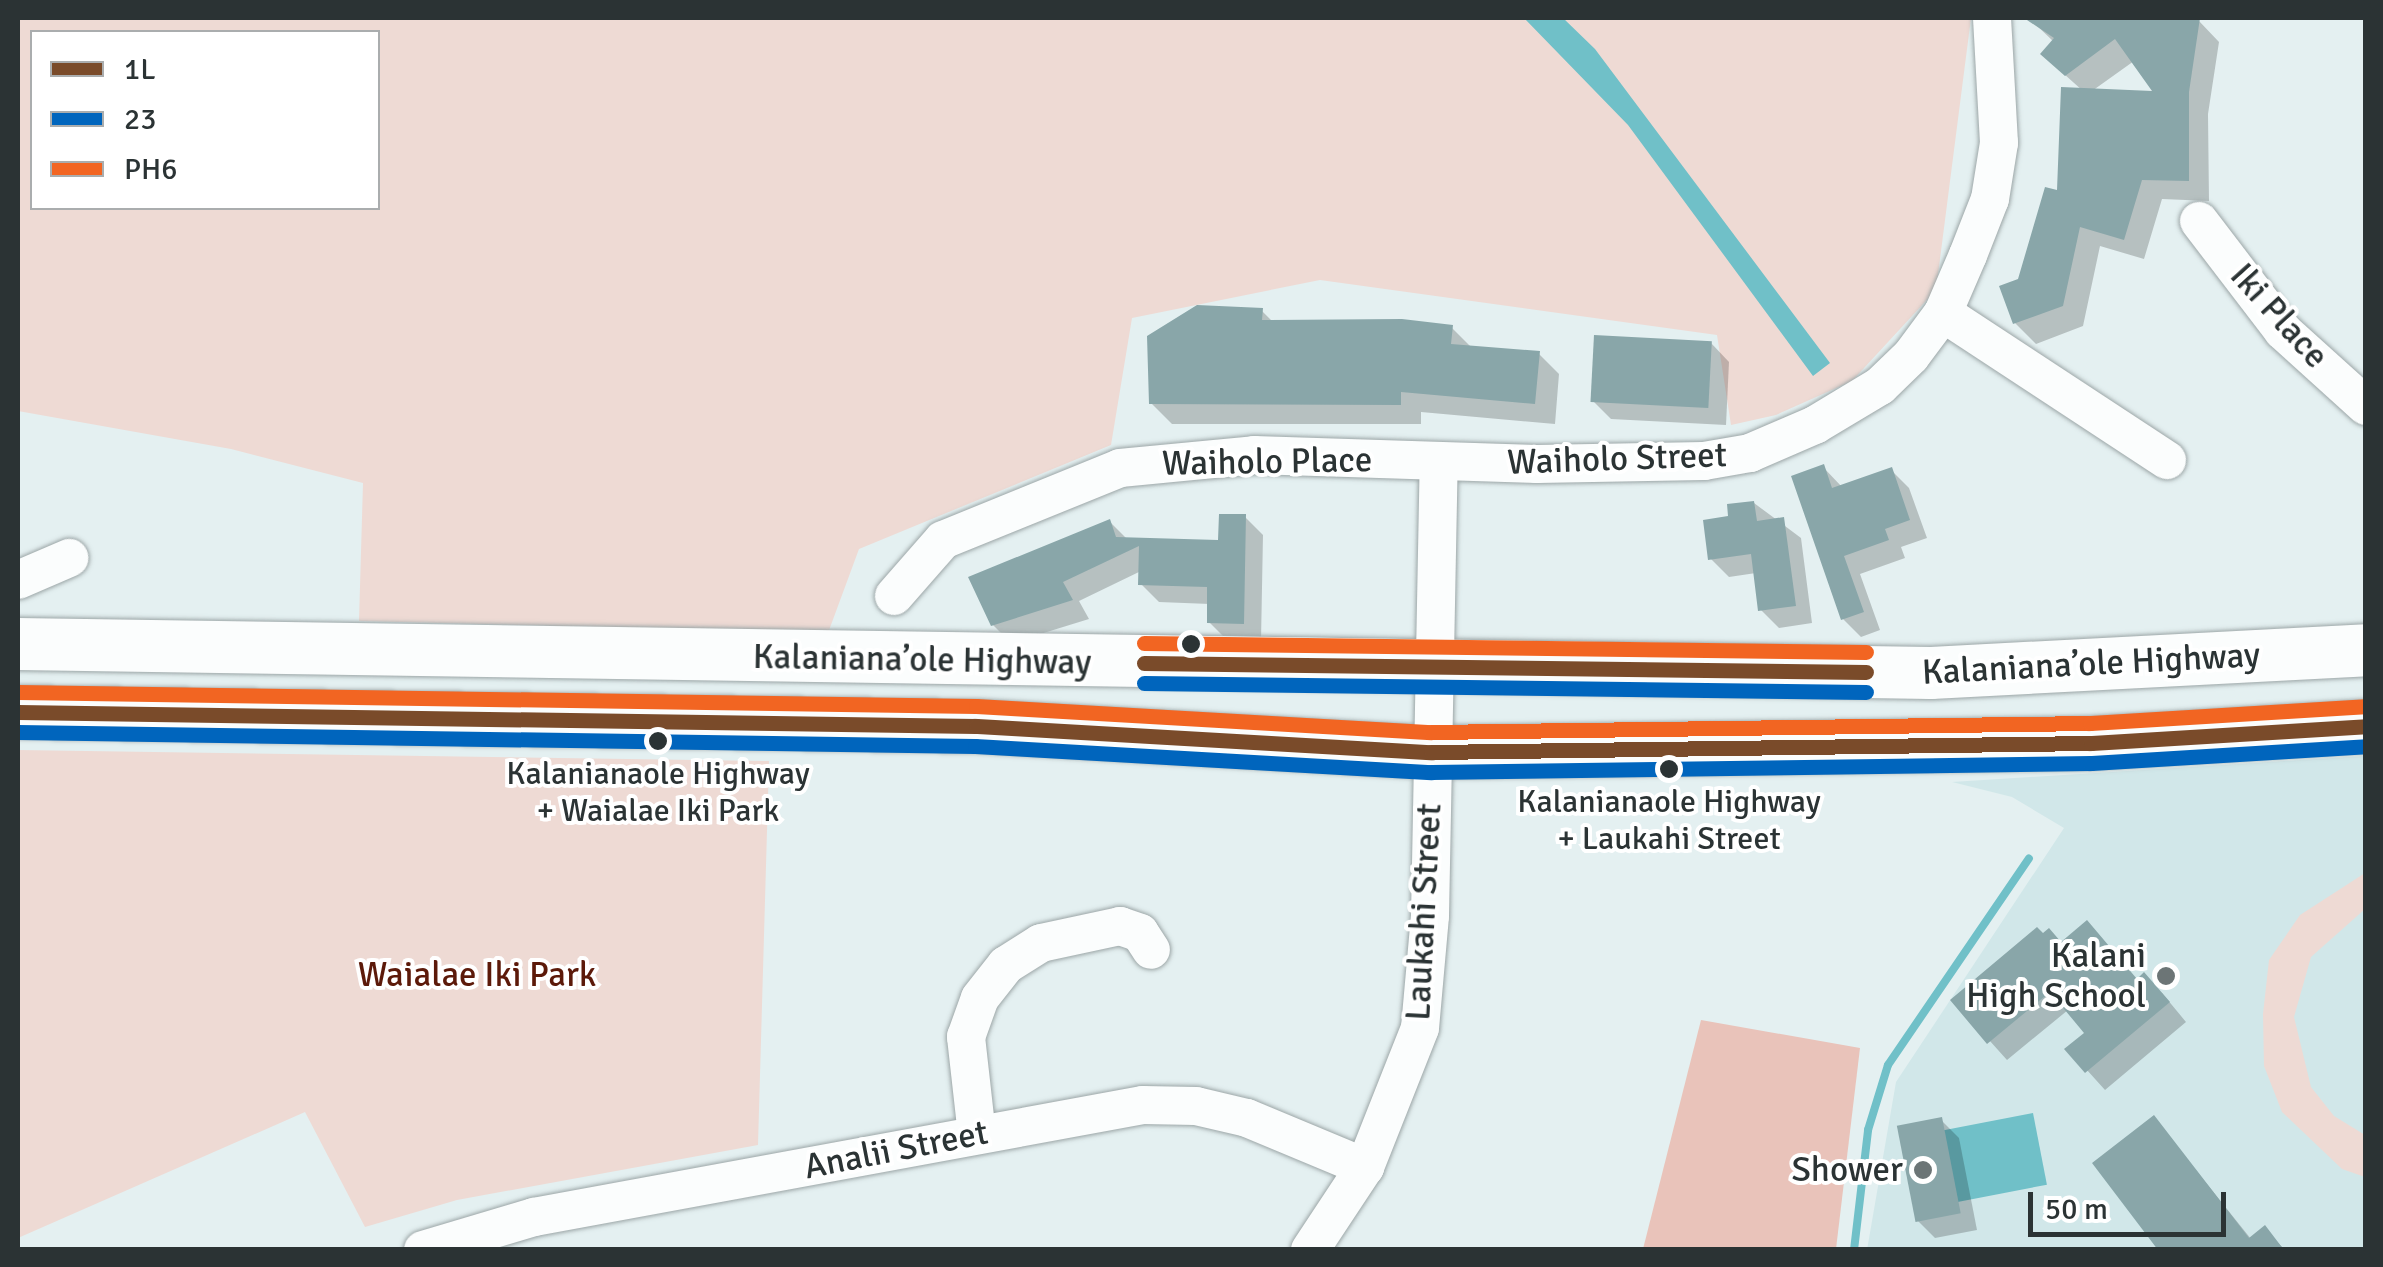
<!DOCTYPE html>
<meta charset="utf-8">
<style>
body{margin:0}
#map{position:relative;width:2383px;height:1267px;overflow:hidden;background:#e4f0f1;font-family:Signika,sans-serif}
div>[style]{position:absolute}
.built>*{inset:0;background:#d1e7e9}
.green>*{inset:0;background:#eedad4}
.forest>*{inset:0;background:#e9c3ba}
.water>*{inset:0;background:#70c0c8;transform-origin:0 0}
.shadow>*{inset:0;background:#0003}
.stream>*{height:8px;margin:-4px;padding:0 4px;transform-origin:4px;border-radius:4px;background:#70c0c8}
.building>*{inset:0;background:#89a6a9;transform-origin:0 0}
.roads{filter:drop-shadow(0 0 2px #9ca6a7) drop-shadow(0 0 2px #9ca6a7)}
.minor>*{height:38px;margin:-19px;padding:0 19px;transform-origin:19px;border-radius:19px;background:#fbfdfd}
.highway>*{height:52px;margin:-26px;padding:0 26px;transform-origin:26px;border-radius:26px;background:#fbfdfd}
.bus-1>*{height:15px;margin:-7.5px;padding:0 7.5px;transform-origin:7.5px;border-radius:7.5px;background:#7a4b2a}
.bus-2>*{height:15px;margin:-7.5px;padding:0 7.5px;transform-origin:7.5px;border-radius:7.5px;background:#0065bd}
.bus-3>*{height:15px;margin:-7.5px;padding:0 7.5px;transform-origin:7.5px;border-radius:7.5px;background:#f26522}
.dots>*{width:28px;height:28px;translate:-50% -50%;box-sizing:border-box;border:5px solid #fff;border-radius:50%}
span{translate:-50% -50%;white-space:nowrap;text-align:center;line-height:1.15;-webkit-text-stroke:8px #fff;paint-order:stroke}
.bus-label{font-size:32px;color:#2b3334}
.street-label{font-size:35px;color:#2b3334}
.poi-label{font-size:35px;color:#2b3334}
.right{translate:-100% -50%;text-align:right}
.park-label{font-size:35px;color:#5c1909}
.frame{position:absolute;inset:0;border:20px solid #2b3334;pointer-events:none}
.legend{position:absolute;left:30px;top:30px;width:350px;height:180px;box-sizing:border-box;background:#fff;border:2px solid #aaadae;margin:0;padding:12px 18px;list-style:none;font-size:30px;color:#2b3334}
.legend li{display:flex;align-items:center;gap:20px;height:50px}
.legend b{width:50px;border:2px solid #aaadae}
.scale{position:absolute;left:2028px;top:1192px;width:198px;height:45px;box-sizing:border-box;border:5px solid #2b3334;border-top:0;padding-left:12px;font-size:30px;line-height:35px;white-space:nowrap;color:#2b3334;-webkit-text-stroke:8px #fff;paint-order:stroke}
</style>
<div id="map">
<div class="built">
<div style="clip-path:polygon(2365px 756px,2365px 1249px,1867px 1250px,1896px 1082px,2064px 828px,2012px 797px,1952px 782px)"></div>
</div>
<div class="green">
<div style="clip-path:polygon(evenodd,18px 18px,1971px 18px,1936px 290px,1852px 381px,1776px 415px,1731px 425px,1717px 335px,1320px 280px,1132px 318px,1111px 445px,859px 549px,828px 633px,359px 621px,363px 483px,231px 449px,18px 411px,18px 18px,32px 32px,378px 32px,378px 208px,32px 208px,32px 32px)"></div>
<div style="clip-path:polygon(18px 750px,769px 761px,758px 1145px,457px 1200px,365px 1227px,305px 1112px,18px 1238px)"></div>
<div style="clip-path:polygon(2365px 873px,2365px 909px,2311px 957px,2294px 1017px,2311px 1087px,2334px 1116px,2365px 1135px,2365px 1177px,2342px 1169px,2282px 1112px,2264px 1066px,2263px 1014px,2269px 960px,2300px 915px)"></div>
</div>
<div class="forest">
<div style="clip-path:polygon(1701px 1020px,1860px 1048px,1836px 1249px,1643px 1249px)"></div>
</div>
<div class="water">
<div style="clip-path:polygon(1524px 18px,1563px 18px,1595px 49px,1830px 363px,1813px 376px,1628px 125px)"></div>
<div style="left:2033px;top:1113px;width:73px;height:91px;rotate:79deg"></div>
</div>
<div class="shadow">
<div style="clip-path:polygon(evenodd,2183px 18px,2199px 21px,2219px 42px,2208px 114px,2209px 201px,2162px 199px,2144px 259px,2100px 246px,2083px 326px,2036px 344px,2015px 323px,2020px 281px,2060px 193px,2083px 91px,2064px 74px,2054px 42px,2030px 19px,2183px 18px,2134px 61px,2157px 94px,2092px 91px,2134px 61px)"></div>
<div style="clip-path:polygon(1262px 311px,1273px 322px,1452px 328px,1472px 348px,1539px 354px,1559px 374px,1555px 424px,1421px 412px,1421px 424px,1172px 424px,1151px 403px)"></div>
<div style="clip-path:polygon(1711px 343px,1729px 362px,1726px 425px,1611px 419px,1593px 401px)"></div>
<div style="clip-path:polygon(1823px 467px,1842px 487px,1891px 470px,1909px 488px,1927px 538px,1901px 547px,1905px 558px,1860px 574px,1880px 630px,1861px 637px,1843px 619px)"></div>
<div style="clip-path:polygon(1754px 503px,1801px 538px,1812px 623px,1779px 628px,1761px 610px,1756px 573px,1729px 577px,1711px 559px,1731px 518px)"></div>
<div style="clip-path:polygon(1245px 517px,1263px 535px,1261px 641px,1227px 640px,1209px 622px,1210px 604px,1159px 602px,1141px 584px,1141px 571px,1079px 601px,1089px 619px,1011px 643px,993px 625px,1109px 521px,1128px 540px,1221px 542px)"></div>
<div style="clip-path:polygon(2062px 944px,2162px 993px,2186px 1022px,2105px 1090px,2068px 1049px,2088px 1033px,2068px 1010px,2007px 1060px,1954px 1001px)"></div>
<div style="clip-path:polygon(2154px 1118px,2251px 1239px,2265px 1229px,2285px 1250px,2162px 1250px)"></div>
<div style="clip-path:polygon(1941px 1120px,1959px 1138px,1977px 1230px,1935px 1238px,1917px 1220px)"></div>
</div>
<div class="stream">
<div style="left:1854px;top:1250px;width:121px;rotate:-83.3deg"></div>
<div style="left:1868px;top:1130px;width:68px;rotate:-72.9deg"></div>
<div style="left:1888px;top:1065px;width:250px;rotate:-55.7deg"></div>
</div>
<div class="building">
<div style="clip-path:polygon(2024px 18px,2200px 18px,2189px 92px,2189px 181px,2142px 180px,2124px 240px,2080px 227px,2063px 306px,2013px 324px,1999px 286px,2018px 279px,2045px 187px,2057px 190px,2061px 87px,2152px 91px,2115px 39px,2065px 76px,2040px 54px,2054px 38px)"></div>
<div style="clip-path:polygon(1197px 305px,1263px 308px,1262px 320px,1402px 319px,1453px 325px,1451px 344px,1540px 351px,1535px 404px,1401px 392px,1401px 405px,1149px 404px,1147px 336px)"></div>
<div style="left:1594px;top:335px;width:118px;height:67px;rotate:3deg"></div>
<div style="clip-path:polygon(1824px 464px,1832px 488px,1892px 467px,1910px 520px,1885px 529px,1889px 540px,1844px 556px,1864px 612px,1841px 620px,1791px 476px)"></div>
<div style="clip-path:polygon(1754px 501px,1757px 521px,1784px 517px,1796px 606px,1758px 611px,1751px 554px,1708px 560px,1703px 520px,1728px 516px,1727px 504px)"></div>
<div style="clip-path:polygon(1219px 514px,1246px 514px,1244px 624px,1207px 623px,1207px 587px,1138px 585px,1139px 546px,1063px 582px,1073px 600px,991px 626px,968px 577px,1110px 519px,1116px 537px,1218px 540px)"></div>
<div style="clip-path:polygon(2087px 920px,2137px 979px,2144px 972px,2170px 1002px,2085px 1073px,2064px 1049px,2084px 1033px,2050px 992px,1987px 1044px,1950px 1000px,2037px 927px,2043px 933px,2049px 928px,2061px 942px)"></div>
<div style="clip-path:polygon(2154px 1115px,2249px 1238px,2265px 1225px,2284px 1250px,2158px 1250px,2092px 1163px)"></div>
<div style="left:1942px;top:1117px;width:98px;height:46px;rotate:79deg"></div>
</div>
<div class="roads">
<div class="minor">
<div style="left:2199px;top:221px;width:138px;rotate:52.6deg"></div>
<div style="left:2283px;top:331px;width:112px;rotate:42.1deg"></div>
<div style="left:1943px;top:313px;width:268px;rotate:33.3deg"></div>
<div style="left:18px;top:580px;width:56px;rotate:-23.3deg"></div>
<div style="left:894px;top:596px;width:74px;rotate:-48.8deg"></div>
<div style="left:943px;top:540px;width:191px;rotate:-22.1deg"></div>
<div style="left:1120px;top:468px;width:135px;rotate:-5.5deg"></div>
<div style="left:1254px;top:455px;width:283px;rotate:1.8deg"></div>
<div style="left:1537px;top:464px;width:167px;rotate:-1deg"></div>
<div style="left:1704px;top:461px;width:47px;rotate:-9.9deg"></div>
<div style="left:1750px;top:453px;width:71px;rotate:-23.3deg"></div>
<div style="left:1815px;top:425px;width:76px;rotate:-31deg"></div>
<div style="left:1880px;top:386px;width:43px;rotate:-44.1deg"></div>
<div style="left:1911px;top:356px;width:54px;rotate:-53.3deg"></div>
<div style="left:1943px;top:313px;width:63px;rotate:-66.7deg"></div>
<div style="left:1968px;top:255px;width:60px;rotate:-68.6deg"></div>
<div style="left:1990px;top:199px;width:57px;rotate:-80.9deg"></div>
<div style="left:1999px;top:143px;width:125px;rotate:-93.2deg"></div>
<div style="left:977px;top:1135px;width:99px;rotate:-96.4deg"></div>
<div style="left:966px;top:1037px;width:41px;rotate:-70.3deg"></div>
<div style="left:980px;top:998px;width:42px;rotate:-51.8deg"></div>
<div style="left:1006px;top:965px;width:41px;rotate:-32.2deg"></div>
<div style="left:1041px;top:943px;width:81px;rotate:-12.1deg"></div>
<div style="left:1120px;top:926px;width:21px;rotate:19deg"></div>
<div style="left:1140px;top:933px;width:20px;rotate:57deg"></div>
<div style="left:423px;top:1250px;width:116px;rotate:-16.6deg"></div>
<div style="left:534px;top:1217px;width:619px;rotate:-10.42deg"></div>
<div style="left:1143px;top:1105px;width:53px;rotate:1.1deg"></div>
<div style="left:1196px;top:1106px;width:52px;rotate:13.2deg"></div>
<div style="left:1247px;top:1118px;width:128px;rotate:22.6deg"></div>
<div style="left:1310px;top:1250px;width:100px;rotate:-56.5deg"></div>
<div style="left:1365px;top:1167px;width:149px;rotate:-68.4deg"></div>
<div style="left:1420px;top:1028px;width:112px;rotate:-84.9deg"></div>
<div style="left:1430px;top:916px;width:454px;rotate:-88.9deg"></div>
</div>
<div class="highway">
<div style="left:18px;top:644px;width:1913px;rotate:0.87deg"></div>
<div style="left:1931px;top:673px;width:436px;rotate:-3deg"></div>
<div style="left:18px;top:712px;width:958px;rotate:0.84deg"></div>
<div style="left:976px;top:726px;width:456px;rotate:3.3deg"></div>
<div style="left:1431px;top:752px;width:660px;rotate:-0.78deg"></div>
<div style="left:2091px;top:743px;width:276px;rotate:-3.5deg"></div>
</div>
</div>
<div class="bus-1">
<div style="left:1144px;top:663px;width:722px;rotate:0.71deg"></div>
<div style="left:18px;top:712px;width:958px;rotate:0.84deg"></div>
<div style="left:976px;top:726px;width:456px;rotate:3.3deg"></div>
<div style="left:1431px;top:752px;width:660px;rotate:-0.78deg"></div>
<div style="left:2091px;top:743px;width:276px;rotate:-3.5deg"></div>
</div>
<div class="bus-2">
<div style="left:1144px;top:683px;width:722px;rotate:0.71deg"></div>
<div style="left:18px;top:732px;width:957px;rotate:0.84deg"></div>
<div style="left:975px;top:746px;width:457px;rotate:3.3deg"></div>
<div style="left:1431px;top:772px;width:660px;rotate:-0.78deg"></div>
<div style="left:2091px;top:763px;width:276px;rotate:-3.5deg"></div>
</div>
<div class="bus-3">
<div style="left:1144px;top:643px;width:722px;rotate:0.71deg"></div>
<div style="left:18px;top:692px;width:958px;rotate:0.84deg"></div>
<div style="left:976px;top:706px;width:456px;rotate:3.3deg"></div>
<div style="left:1431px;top:732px;width:659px;rotate:-0.78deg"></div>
<div style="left:2090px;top:723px;width:276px;rotate:-3.5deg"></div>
</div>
<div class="dots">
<div style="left:1191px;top:644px;background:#2b3334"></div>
<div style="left:658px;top:741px;background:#2b3334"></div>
<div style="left:1669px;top:769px;background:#2b3334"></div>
<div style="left:2166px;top:976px;background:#6c7576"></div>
<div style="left:1923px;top:1170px;background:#6c7576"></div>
</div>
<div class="bus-label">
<span style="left:658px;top:793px">Kalanianaole Highway<br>+ Waialae Iki Park</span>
<span style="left:1669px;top:821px">Kalanianaole Highway<br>+ Laukahi Street</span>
</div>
<div class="street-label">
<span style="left:2279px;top:316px;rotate:48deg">Iki Place</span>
<span style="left:1617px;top:459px;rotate:-2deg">Waiholo Street</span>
<span style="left:1267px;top:462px;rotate:-1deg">Waiholo Place</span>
<span style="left:922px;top:660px;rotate:1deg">Kalaniana’ole Highway</span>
<span style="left:2091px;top:664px;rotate:-3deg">Kalaniana’ole Highway</span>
<span style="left:1424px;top:912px;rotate:-87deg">Laukahi Street</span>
<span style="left:896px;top:1150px;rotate:-11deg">Analii Street</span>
</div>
<div class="poi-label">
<span class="right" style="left:2146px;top:976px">Kalani<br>High School</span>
<span class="right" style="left:1903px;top:1170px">Shower</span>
</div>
<div class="park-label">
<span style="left:477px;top:975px">Waialae Iki Park</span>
</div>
<div class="frame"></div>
<ul class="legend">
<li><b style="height:12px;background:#7a4b2a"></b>1L</li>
<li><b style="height:12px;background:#0065bd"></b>23</li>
<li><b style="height:12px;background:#f26522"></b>PH6</li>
</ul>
<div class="scale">50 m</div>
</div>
